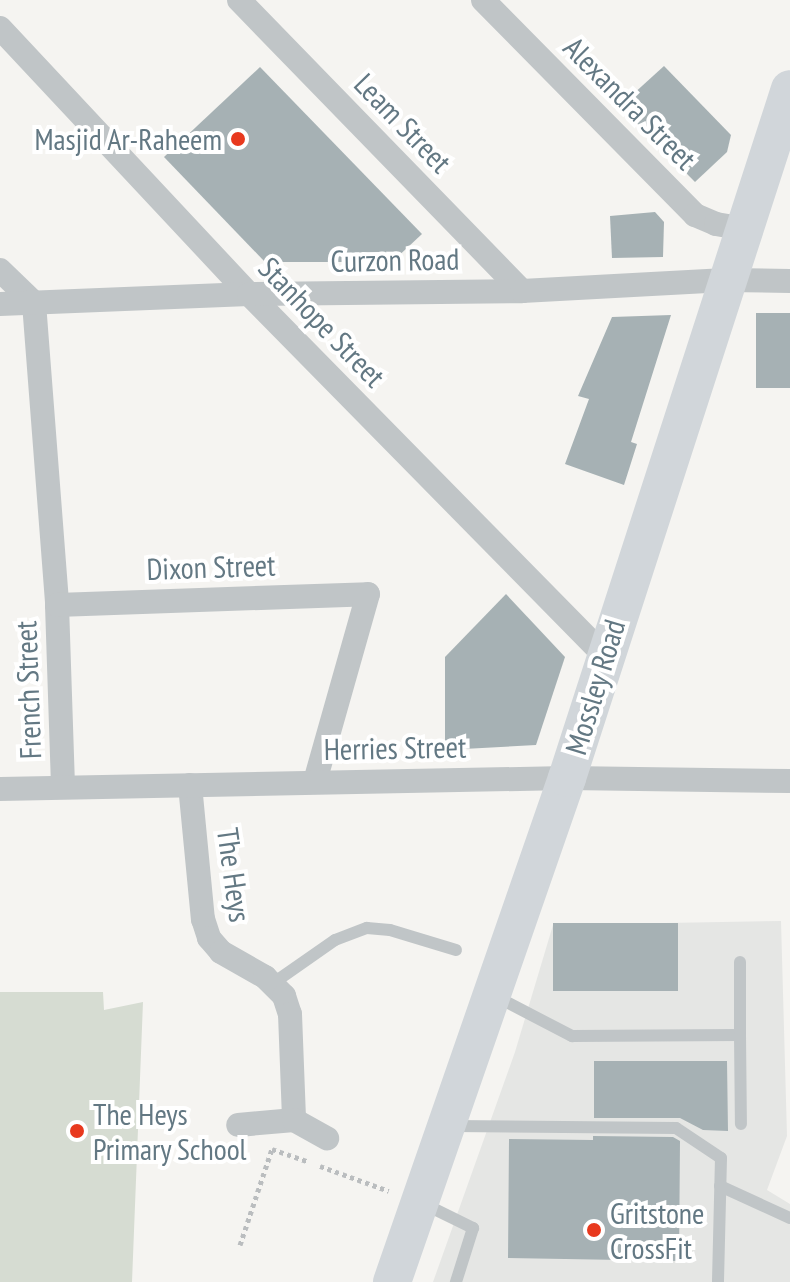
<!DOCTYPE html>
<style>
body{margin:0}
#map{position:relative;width:790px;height:1282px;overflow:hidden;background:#f5f4f1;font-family:"PT Sans Narrow",sans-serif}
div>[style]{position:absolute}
.built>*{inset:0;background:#e5e6e4}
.green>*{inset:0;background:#d6dcd2}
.building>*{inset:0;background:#a6b1b4;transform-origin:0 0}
.path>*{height:5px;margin-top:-2.5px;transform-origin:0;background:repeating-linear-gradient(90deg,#babdbf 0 4px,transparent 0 8px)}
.service>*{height:12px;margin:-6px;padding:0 6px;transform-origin:6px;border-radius:6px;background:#c0c5c7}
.minor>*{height:24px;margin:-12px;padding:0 12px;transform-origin:12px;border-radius:12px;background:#c0c5c7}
.primary>*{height:38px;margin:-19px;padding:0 19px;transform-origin:19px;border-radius:19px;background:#d1d6da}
.dots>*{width:22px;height:22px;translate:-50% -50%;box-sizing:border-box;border:4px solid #fff;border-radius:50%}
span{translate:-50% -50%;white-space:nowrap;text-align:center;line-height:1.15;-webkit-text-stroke:8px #fff;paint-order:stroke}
.street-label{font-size:30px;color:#637883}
.poi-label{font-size:30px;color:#637883}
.right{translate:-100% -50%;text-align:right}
.left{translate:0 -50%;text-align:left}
</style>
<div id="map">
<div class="built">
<div style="clip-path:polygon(781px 921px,787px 1136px,767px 1190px,790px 1204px,790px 1282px,433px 1282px,515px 1052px,553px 925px)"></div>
</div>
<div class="green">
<div style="clip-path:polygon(0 992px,103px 992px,104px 1010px,143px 1002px,132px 1282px,0 1282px)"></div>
</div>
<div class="building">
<div style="clip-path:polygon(664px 66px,731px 135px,727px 152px,695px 182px,620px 106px)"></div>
<div style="clip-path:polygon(260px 67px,422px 234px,392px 262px,265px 262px,164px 157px)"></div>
<div style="clip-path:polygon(655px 212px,664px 222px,663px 257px,612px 258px,610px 216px)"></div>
<div style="left:756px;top:313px;width:34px;height:75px"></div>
<div style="clip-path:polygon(671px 315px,631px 442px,637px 444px,624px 485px,565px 464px,589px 399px,578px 396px,612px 317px)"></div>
<div style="clip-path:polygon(506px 594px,565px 657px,536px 745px,445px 750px,445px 657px)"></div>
<div style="left:678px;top:923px;width:68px;height:125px;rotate:90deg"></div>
<div style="clip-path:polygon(594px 1061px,727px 1061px,728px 1131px,703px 1130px,680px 1118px,594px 1118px)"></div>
<div style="clip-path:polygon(593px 1136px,673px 1137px,680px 1141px,679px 1261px,508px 1258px,509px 1139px,593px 1140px)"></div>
</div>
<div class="path">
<div style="left:320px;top:1166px;width:73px;rotate:19.9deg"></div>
<div style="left:240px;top:1245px;width:101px;rotate:-71.6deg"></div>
<div style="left:272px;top:1149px;width:37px;rotate:19deg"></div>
</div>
<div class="service">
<div style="left:272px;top:984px;width:77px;rotate:-34.9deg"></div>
<div style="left:335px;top:940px;width:34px;rotate:-21deg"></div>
<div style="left:367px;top:928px;width:23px;rotate:5deg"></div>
<div style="left:390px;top:930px;width:69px;rotate:16.9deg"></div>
<div style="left:495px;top:996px;width:87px;rotate:27.5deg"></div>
<div style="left:572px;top:1036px;width:168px;rotate:-0.3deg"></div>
<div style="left:740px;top:1035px;width:73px;rotate:-90deg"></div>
<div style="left:740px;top:1035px;width:89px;rotate:89.4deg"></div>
<div style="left:452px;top:1126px;width:224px;rotate:0.5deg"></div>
<div style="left:676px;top:1128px;width:54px;rotate:33.7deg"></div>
<div style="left:721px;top:1158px;width:124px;rotate:91.4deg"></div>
<div style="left:720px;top:1186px;width:77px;rotate:24.6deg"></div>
<div style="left:422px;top:1203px;width:57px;rotate:26.1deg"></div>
<div style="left:473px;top:1228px;width:57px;rotate:107.5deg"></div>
</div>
<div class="minor">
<div style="left:239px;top:0;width:406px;rotate:45.8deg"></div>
<div style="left:483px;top:0;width:302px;rotate:45.4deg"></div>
<div style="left:695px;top:215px;width:23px;rotate:23deg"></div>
<div style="left:716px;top:224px;width:27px;rotate:10deg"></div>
<div style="left:0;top:28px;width:364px;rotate:46.9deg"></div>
<div style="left:249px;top:294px;width:506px;rotate:45.48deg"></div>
<div style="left:0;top:270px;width:47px;rotate:44.1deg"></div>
<div style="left:34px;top:303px;width:303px;rotate:85.6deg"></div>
<div style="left:57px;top:605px;width:182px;rotate:88.1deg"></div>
<div style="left:0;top:304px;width:249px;rotate:-2.3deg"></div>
<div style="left:249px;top:294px;width:273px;rotate:-0.6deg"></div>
<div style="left:522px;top:291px;width:204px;rotate:-3.1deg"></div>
<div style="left:726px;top:280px;width:64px;rotate:0.9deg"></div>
<div style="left:57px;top:605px;width:311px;rotate:-2deg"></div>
<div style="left:368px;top:594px;width:194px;rotate:105.8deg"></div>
<div style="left:190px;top:785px;width:135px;rotate:84.5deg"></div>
<div style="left:203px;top:919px;width:20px;rotate:72deg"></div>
<div style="left:209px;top:938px;width:18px;rotate:49deg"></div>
<div style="left:221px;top:952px;width:51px;rotate:29.6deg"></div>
<div style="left:265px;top:977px;width:27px;rotate:45deg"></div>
<div style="left:284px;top:996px;width:19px;rotate:72deg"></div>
<div style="left:290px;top:1014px;width:106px;rotate:87.8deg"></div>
<div style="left:294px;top:1120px;width:56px;rotate:174.9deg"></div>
<div style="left:0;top:789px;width:567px;rotate:-1.11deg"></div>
<div style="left:567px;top:778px;width:223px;rotate:0.8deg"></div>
<div style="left:294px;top:1120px;width:38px;rotate:29deg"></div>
</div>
<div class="primary">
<div style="left:392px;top:1282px;width:534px;rotate:-70.85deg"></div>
<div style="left:567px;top:778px;width:724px;rotate:-72.07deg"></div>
</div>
<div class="dots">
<div style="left:238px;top:139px;background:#e8391e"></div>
<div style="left:77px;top:1131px;background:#e8391e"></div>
<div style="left:594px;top:1230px;background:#e8391e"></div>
</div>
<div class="street-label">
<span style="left:630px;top:103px;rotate:45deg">Alexandra Street</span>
<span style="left:403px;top:123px;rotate:46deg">Leam Street</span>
<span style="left:395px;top:260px;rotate:-1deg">Curzon Road</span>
<span style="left:322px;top:322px;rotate:46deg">Stanhope Street</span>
<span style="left:211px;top:567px;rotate:-2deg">Dixon Street</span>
<span style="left:595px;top:687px;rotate:-73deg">Mossley Road</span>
<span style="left:28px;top:690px;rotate:-92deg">French Street</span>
<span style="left:395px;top:748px;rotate:-1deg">Herries Street</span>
<span style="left:234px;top:875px;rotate:82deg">The Heys</span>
</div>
<div class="poi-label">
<span class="right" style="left:222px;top:139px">Masjid Ar-Raheem</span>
<span class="left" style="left:93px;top:1131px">The Heys<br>Primary School</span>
<span class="left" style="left:610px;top:1230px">Gritstone<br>CrossFit</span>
</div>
</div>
